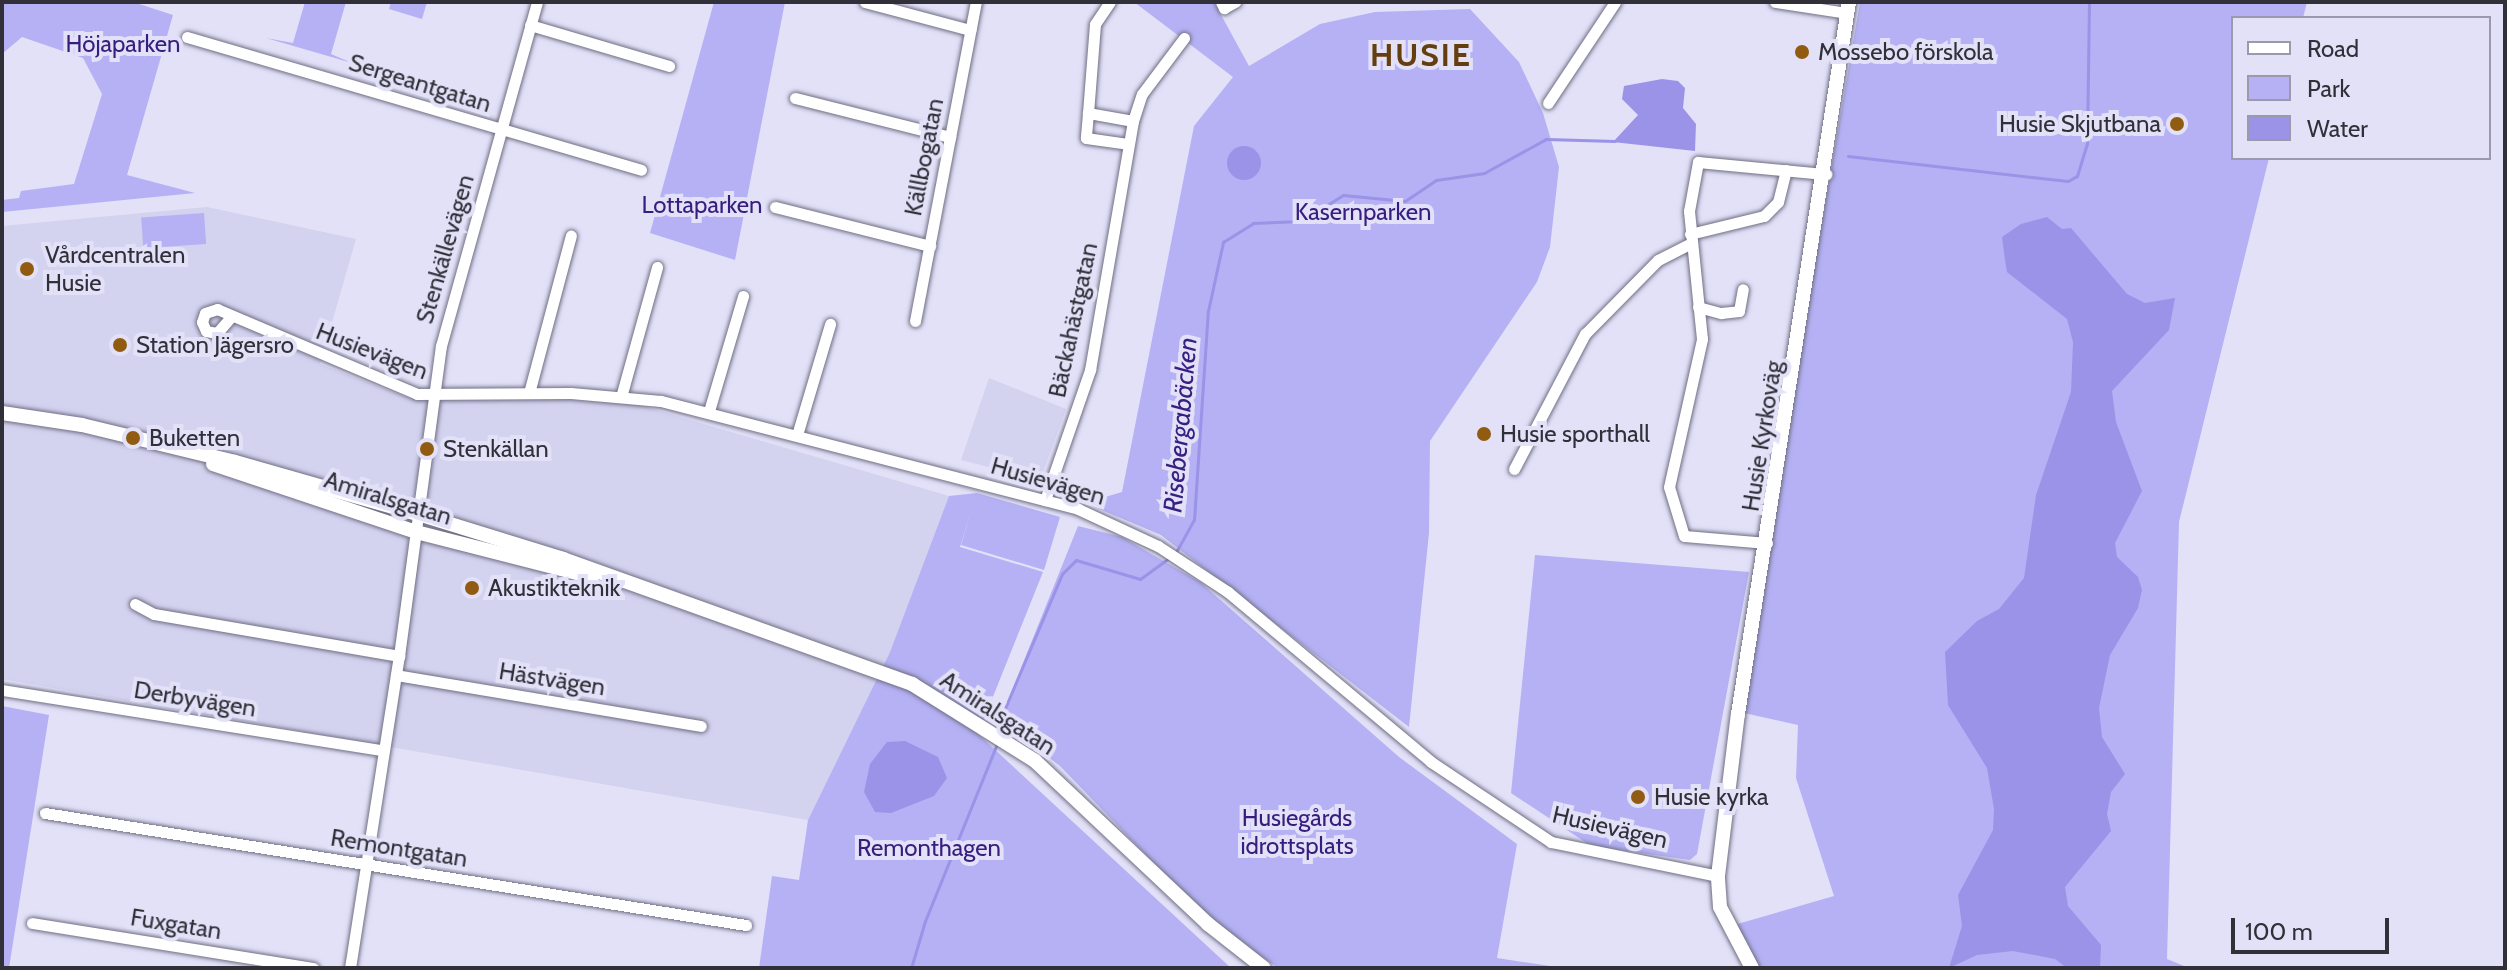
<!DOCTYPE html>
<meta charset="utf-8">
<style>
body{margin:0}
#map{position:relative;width:2507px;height:970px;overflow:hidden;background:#e2e1f8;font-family:Cabin,sans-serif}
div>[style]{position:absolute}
.built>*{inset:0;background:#d3d2ef}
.green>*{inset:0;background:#b5b1f4;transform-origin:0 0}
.water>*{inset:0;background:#9a93e7}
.round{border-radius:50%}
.stream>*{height:3px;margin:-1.5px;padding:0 1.5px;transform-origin:1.5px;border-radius:1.5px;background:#9a93e7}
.roads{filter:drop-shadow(0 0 2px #6f6e83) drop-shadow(0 0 2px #6f6e83)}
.minor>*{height:11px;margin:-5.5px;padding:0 5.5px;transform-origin:5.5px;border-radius:5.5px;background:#fff}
.tertiary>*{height:14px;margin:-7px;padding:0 7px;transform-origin:7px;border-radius:7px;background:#fff}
.dots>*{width:22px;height:22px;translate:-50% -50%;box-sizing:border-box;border:4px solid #e2e1f8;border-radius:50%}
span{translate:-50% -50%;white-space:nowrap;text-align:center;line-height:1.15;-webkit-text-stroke:8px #e2e1f8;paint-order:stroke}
.park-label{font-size:24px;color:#361d7e}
.poi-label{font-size:24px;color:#313039}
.left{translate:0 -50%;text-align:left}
.right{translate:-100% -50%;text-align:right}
.street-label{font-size:24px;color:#313039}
.water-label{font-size:26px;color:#382081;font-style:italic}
.district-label{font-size:32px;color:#643e0e;font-weight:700;letter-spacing:2px}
.frame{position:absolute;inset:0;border:4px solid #313039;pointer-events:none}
.legend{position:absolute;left:2231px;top:16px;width:260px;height:144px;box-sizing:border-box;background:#e2e1f8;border:2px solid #9b9aac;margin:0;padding:10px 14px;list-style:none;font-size:24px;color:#313039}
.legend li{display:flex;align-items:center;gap:16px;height:40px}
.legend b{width:40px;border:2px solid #9b9aac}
.scale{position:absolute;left:2231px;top:918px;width:158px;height:36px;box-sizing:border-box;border:4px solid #313039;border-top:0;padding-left:10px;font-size:24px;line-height:28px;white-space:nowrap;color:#313039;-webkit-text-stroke:6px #e2e1f8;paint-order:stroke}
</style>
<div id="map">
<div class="built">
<div style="clip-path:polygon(207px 207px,356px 239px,320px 364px,411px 399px,543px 398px,639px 405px,949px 496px,890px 652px,808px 820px,2px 679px,2px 226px)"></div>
<div style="clip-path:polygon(989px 378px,1066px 409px,1040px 480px,961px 460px)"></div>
</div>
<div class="green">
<div style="clip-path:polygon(2px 2px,133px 2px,173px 15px,127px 175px,195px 193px,2px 212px,2px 200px,19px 198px,21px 191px,74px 184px,102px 94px,83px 58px,22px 37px,2px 54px)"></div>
<div style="clip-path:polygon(305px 2px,346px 2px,331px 54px,352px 63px,266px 38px,293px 43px)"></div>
<div style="clip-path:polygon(391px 2px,427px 2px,422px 19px,389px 9px)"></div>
<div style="clip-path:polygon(714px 2px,785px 2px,735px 260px,650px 233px)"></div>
<div style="clip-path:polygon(1134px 2px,1214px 2px,1249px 66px,1320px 24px,1375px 12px,1470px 9px,1519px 62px,1543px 113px,1559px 167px,1550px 247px,1537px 282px,1430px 441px,1429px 533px,1409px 727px,1161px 535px,1085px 503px,1122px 492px,1194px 126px,1233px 77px)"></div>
<div style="clip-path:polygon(1860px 2px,2307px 2px,2303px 18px,2233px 18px,2233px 158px,2269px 158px,2179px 522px,2167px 959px,2189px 968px,1759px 968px,1734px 925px,1834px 896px,1796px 778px,1798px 725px,1744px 713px,1773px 507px)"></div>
<div style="left:204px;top:213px;width:31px;height:63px;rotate:86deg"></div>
<div style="clip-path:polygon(977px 493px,1060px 517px,1044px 570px,961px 545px,972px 508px,960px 547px,1043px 572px,978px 734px,1231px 968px,759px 968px,772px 876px,799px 880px,808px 820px,890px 652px,949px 496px)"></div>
<div style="clip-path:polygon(1078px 526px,1122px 537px,1200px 582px,1399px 757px,1517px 844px,1497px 958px,1563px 968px,1278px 968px,1210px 921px,1060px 766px,1000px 720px)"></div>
<div style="clip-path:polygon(1535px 555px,1749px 572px,1697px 854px,1690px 860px,1591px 846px,1511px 793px)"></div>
<div style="clip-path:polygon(2px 706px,49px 715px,9px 968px,2px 968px)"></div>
</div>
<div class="water">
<div style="clip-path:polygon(1662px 79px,1678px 81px,1685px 88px,1683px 108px,1696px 124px,1695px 151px,1613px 142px,1638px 115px,1622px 99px,1624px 86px)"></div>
<div class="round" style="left:1227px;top:146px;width:34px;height:34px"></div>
<div style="clip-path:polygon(2047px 217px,2062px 229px,2071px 228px,2127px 294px,2145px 303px,2175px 298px,2169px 330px,2112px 391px,2116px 422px,2142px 491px,2115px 543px,2117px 557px,2138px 577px,2142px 590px,2138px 608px,2110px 655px,2099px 708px,2102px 737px,2125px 774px,2111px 792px,2107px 814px,2111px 831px,2065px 887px,2068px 906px,2101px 945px,2100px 968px,2067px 968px,2055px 959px,2013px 951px,1977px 955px,1949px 968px,1962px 926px,1958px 895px,1993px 830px,1994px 809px,1987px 768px,1948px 705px,1945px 652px,1977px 621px,1999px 609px,2024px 578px,2036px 495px,2071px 392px,2073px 342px,2067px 319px,2007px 272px,2005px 260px,2002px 237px,2021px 224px)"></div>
<div style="clip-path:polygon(905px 741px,938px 757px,947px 778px,934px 796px,891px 813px,875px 812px,864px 792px,870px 764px,887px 742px)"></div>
</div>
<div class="stream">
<div style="left:1848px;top:156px;width:221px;rotate:6.5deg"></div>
<div style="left:2068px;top:181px;width:10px;rotate:-29deg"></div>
<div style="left:2077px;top:176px;width:34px;rotate:-73deg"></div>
<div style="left:2087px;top:144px;width:142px;rotate:-89.2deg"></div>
<div style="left:1176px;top:552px;width:37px;rotate:-61deg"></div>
<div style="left:1194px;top:520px;width:209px;rotate:-86.2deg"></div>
<div style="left:1208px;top:311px;width:71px;rotate:-77.7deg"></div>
<div style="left:1223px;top:242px;width:36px;rotate:-32deg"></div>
<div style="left:1253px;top:223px;width:49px;rotate:-2.3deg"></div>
<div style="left:1302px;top:221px;width:49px;rotate:-32.4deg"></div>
<div style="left:1343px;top:195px;width:62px;rotate:5.5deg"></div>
<div style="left:1405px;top:201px;width:37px;rotate:-34deg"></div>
<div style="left:1436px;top:180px;width:49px;rotate:-8.3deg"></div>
<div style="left:1484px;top:173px;width:71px;rotate:-28.7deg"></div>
<div style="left:1546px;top:139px;width:69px;rotate:1.7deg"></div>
<div style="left:1002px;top:733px;width:9px;rotate:-63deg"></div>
<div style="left:1006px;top:725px;width:8px;rotate:-140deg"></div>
<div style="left:1000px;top:720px;width:159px;rotate:-67deg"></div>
<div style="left:1062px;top:574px;width:20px;rotate:-45deg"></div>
<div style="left:1076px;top:560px;width:67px;rotate:16.5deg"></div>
<div style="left:1140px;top:579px;width:37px;rotate:-36deg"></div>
<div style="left:911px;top:968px;width:49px;rotate:-73.4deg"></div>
<div style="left:925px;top:921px;width:191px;rotate:-67.9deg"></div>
</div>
<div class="roads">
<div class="minor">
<div style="left:865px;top:2px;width:109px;rotate:14.9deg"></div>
<div style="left:1221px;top:2px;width:7px;rotate:63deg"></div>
<div style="left:1224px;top:8px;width:13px;rotate:-29deg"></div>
<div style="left:1775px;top:2px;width:73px;rotate:8.7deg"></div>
<div style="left:530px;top:25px;width:145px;rotate:16.4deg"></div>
<div style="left:187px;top:37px;width:473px;rotate:16.3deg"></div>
<div style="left:795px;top:98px;width:160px;rotate:14.1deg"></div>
<div style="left:1548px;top:103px;width:121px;rotate:-56.4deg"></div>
<div style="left:1088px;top:113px;width:89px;rotate:-85.5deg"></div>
<div style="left:1095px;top:24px;width:27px;rotate:-56deg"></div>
<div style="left:1133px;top:121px;width:28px;rotate:-72deg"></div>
<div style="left:1142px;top:94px;width:70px;rotate:-53.1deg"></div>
<div style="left:775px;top:207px;width:160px;rotate:14.1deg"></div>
<div style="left:1690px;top:234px;width:76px;rotate:-13.7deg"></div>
<div style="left:1764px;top:216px;width:20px;rotate:-45deg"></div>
<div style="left:1778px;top:202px;width:33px;rotate:-76deg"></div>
<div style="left:1698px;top:307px;width:24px;rotate:15deg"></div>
<div style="left:1721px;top:313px;width:18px;rotate:-6deg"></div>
<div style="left:1739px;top:311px;width:22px;rotate:-80deg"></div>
<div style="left:230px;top:318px;width:20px;rotate:131deg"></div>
<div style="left:217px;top:333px;width:11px;rotate:-170deg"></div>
<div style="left:206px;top:331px;width:10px;rotate:-114deg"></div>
<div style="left:202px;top:322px;width:9px;rotate:-72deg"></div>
<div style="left:205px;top:313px;width:13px;rotate:-18deg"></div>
<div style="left:217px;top:309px;width:217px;rotate:23deg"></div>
<div style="left:417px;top:394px;width:154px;rotate:-0.4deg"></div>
<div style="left:571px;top:393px;width:90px;rotate:5.1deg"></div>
<div style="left:661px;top:401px;width:431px;rotate:14.5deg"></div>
<div style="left:1078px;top:509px;width:88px;rotate:24.8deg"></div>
<div style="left:1158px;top:546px;width:84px;rotate:33.3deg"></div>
<div style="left:1228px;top:592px;width:265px;rotate:39.9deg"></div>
<div style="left:1431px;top:762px;width:144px;rotate:33.7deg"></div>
<div style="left:1551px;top:842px;width:170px;rotate:11.5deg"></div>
<div style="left:915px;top:321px;width:325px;rotate:-79.2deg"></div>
<div style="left:529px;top:393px;width:163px;rotate:-75.1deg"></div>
<div style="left:621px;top:397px;width:135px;rotate:-74.5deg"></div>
<div style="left:709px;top:411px;width:120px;rotate:-73.5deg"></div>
<div style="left:797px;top:435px;width:116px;rotate:-73.4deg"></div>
<div style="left:1514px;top:469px;width:153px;rotate:-62.3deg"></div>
<div style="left:1585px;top:334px;width:104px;rotate:-45.4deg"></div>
<div style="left:1658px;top:260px;width:36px;rotate:-27deg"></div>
<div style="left:1045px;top:500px;width:138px;rotate:-70.9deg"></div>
<div style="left:1090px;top:370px;width:253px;rotate:-80.2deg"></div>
<div style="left:1133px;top:121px;width:46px;rotate:-169.9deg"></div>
<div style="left:1088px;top:113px;width:25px;rotate:95deg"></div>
<div style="left:1086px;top:138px;width:42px;rotate:8.1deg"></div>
<div style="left:1767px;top:543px;width:83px;rotate:-175.2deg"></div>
<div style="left:1684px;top:536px;width:51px;rotate:-107deg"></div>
<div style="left:1669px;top:487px;width:152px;rotate:-77.4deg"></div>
<div style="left:1702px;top:339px;width:129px;rotate:-95.8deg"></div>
<div style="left:1689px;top:211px;width:50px;rotate:-79.6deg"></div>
<div style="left:1698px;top:162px;width:129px;rotate:5.4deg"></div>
<div style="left:135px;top:604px;width:21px;rotate:28deg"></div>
<div style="left:154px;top:614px;width:249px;rotate:9.7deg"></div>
<div style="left:396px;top:675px;width:309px;rotate:9.5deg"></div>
<div style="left:2px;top:690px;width:385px;rotate:9deg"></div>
<div style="left:45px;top:813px;width:710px;rotate:9.08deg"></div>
<div style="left:32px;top:923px;width:285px;rotate:9.1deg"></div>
<div style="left:350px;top:968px;width:316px;rotate:-81.1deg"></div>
<div style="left:399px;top:656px;width:313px;rotate:-82.3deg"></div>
<div style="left:441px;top:346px;width:357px;rotate:-74.4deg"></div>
</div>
<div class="tertiary">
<div style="left:2px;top:413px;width:81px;rotate:8.5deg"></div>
<div style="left:82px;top:425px;width:157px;rotate:13.6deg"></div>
<div style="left:235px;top:462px;width:190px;rotate:15.9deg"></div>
<div style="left:418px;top:514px;width:152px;rotate:17.2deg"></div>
<div style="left:563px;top:559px;width:371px;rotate:19.7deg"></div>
<div style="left:912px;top:684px;width:145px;rotate:32deg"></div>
<div style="left:1035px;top:761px;width:238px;rotate:43.3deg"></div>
<div style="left:1208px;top:924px;width:71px;rotate:38.2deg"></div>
<div style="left:213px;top:464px;width:214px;rotate:18.5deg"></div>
<div style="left:416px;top:532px;width:182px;rotate:14.3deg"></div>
<div style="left:1752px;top:968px;width:69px;rotate:-117.7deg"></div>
<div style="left:1720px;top:907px;width:31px;rotate:-94deg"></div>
<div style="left:1718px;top:876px;width:163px;rotate:-83deg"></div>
<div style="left:1738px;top:714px;width:721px;rotate:-81.14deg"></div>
</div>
</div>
<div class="dots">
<div style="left:1802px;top:52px;background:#925b12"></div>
<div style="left:2177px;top:124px;background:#925b12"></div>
<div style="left:27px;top:269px;background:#925b12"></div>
<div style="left:120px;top:345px;background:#925b12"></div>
<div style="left:1484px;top:434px;background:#925b12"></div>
<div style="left:133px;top:438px;background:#925b12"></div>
<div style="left:427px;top:449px;background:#925b12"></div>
<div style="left:472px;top:588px;background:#925b12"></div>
<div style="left:1638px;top:797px;background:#925b12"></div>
</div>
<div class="park-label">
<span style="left:123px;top:44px">Höjaparken</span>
<span style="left:702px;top:205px">Lottaparken</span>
<span style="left:1363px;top:212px">Kasernparken</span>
<span style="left:1297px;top:832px">Husiegårds<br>idrottsplats</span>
<span style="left:929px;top:848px">Remonthagen</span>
</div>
<div class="poi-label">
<span class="left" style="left:1818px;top:52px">Mossebo förskola</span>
<span class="right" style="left:2161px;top:124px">Husie Skjutbana</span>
<span class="left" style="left:45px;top:269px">Vårdcentralen<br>Husie</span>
<span class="left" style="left:136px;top:345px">Station Jägersro</span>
<span class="left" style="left:1500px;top:434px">Husie sporthall</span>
<span class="left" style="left:149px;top:438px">Buketten</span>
<span class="left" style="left:443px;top:449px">Stenkällan</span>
<span class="left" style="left:488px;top:588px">Akustikteknik</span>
<span class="left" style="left:1654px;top:797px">Husie kyrka</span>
</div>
<div class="street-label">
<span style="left:420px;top:83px;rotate:17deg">Sergeantgatan</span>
<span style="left:924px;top:157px;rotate:-79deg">Källbogatan</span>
<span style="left:445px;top:249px;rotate:-74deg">Stenkällevägen</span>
<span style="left:1073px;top:320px;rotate:-78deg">Bäckahästgatan</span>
<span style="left:372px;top:351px;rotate:21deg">Husievägen</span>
<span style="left:1762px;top:436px;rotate:-81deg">Husie Kyrkoväg</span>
<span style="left:1048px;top:481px;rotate:16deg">Husievägen</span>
<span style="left:388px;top:498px;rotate:17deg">Amiralsgatan</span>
<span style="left:552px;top:679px;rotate:9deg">Hästvägen</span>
<span style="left:195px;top:699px;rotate:9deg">Derbyvägen</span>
<span style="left:998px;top:713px;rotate:33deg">Amiralsgatan</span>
<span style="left:1610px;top:827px;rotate:13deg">Husievägen</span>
<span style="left:399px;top:848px;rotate:9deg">Remontgatan</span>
<span style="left:176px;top:924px;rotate:9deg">Fuxgatan</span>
</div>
<div class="water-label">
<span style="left:1181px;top:425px;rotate:-85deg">Risebergabäcken</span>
</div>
<div class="district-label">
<span style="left:1421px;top:55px">HUSIE</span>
</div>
<div class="frame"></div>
<ul class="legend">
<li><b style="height:10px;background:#fff"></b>Road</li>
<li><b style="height:22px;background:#b5b1f4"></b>Park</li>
<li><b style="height:22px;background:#9a93e7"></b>Water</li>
</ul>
<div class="scale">100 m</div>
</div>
